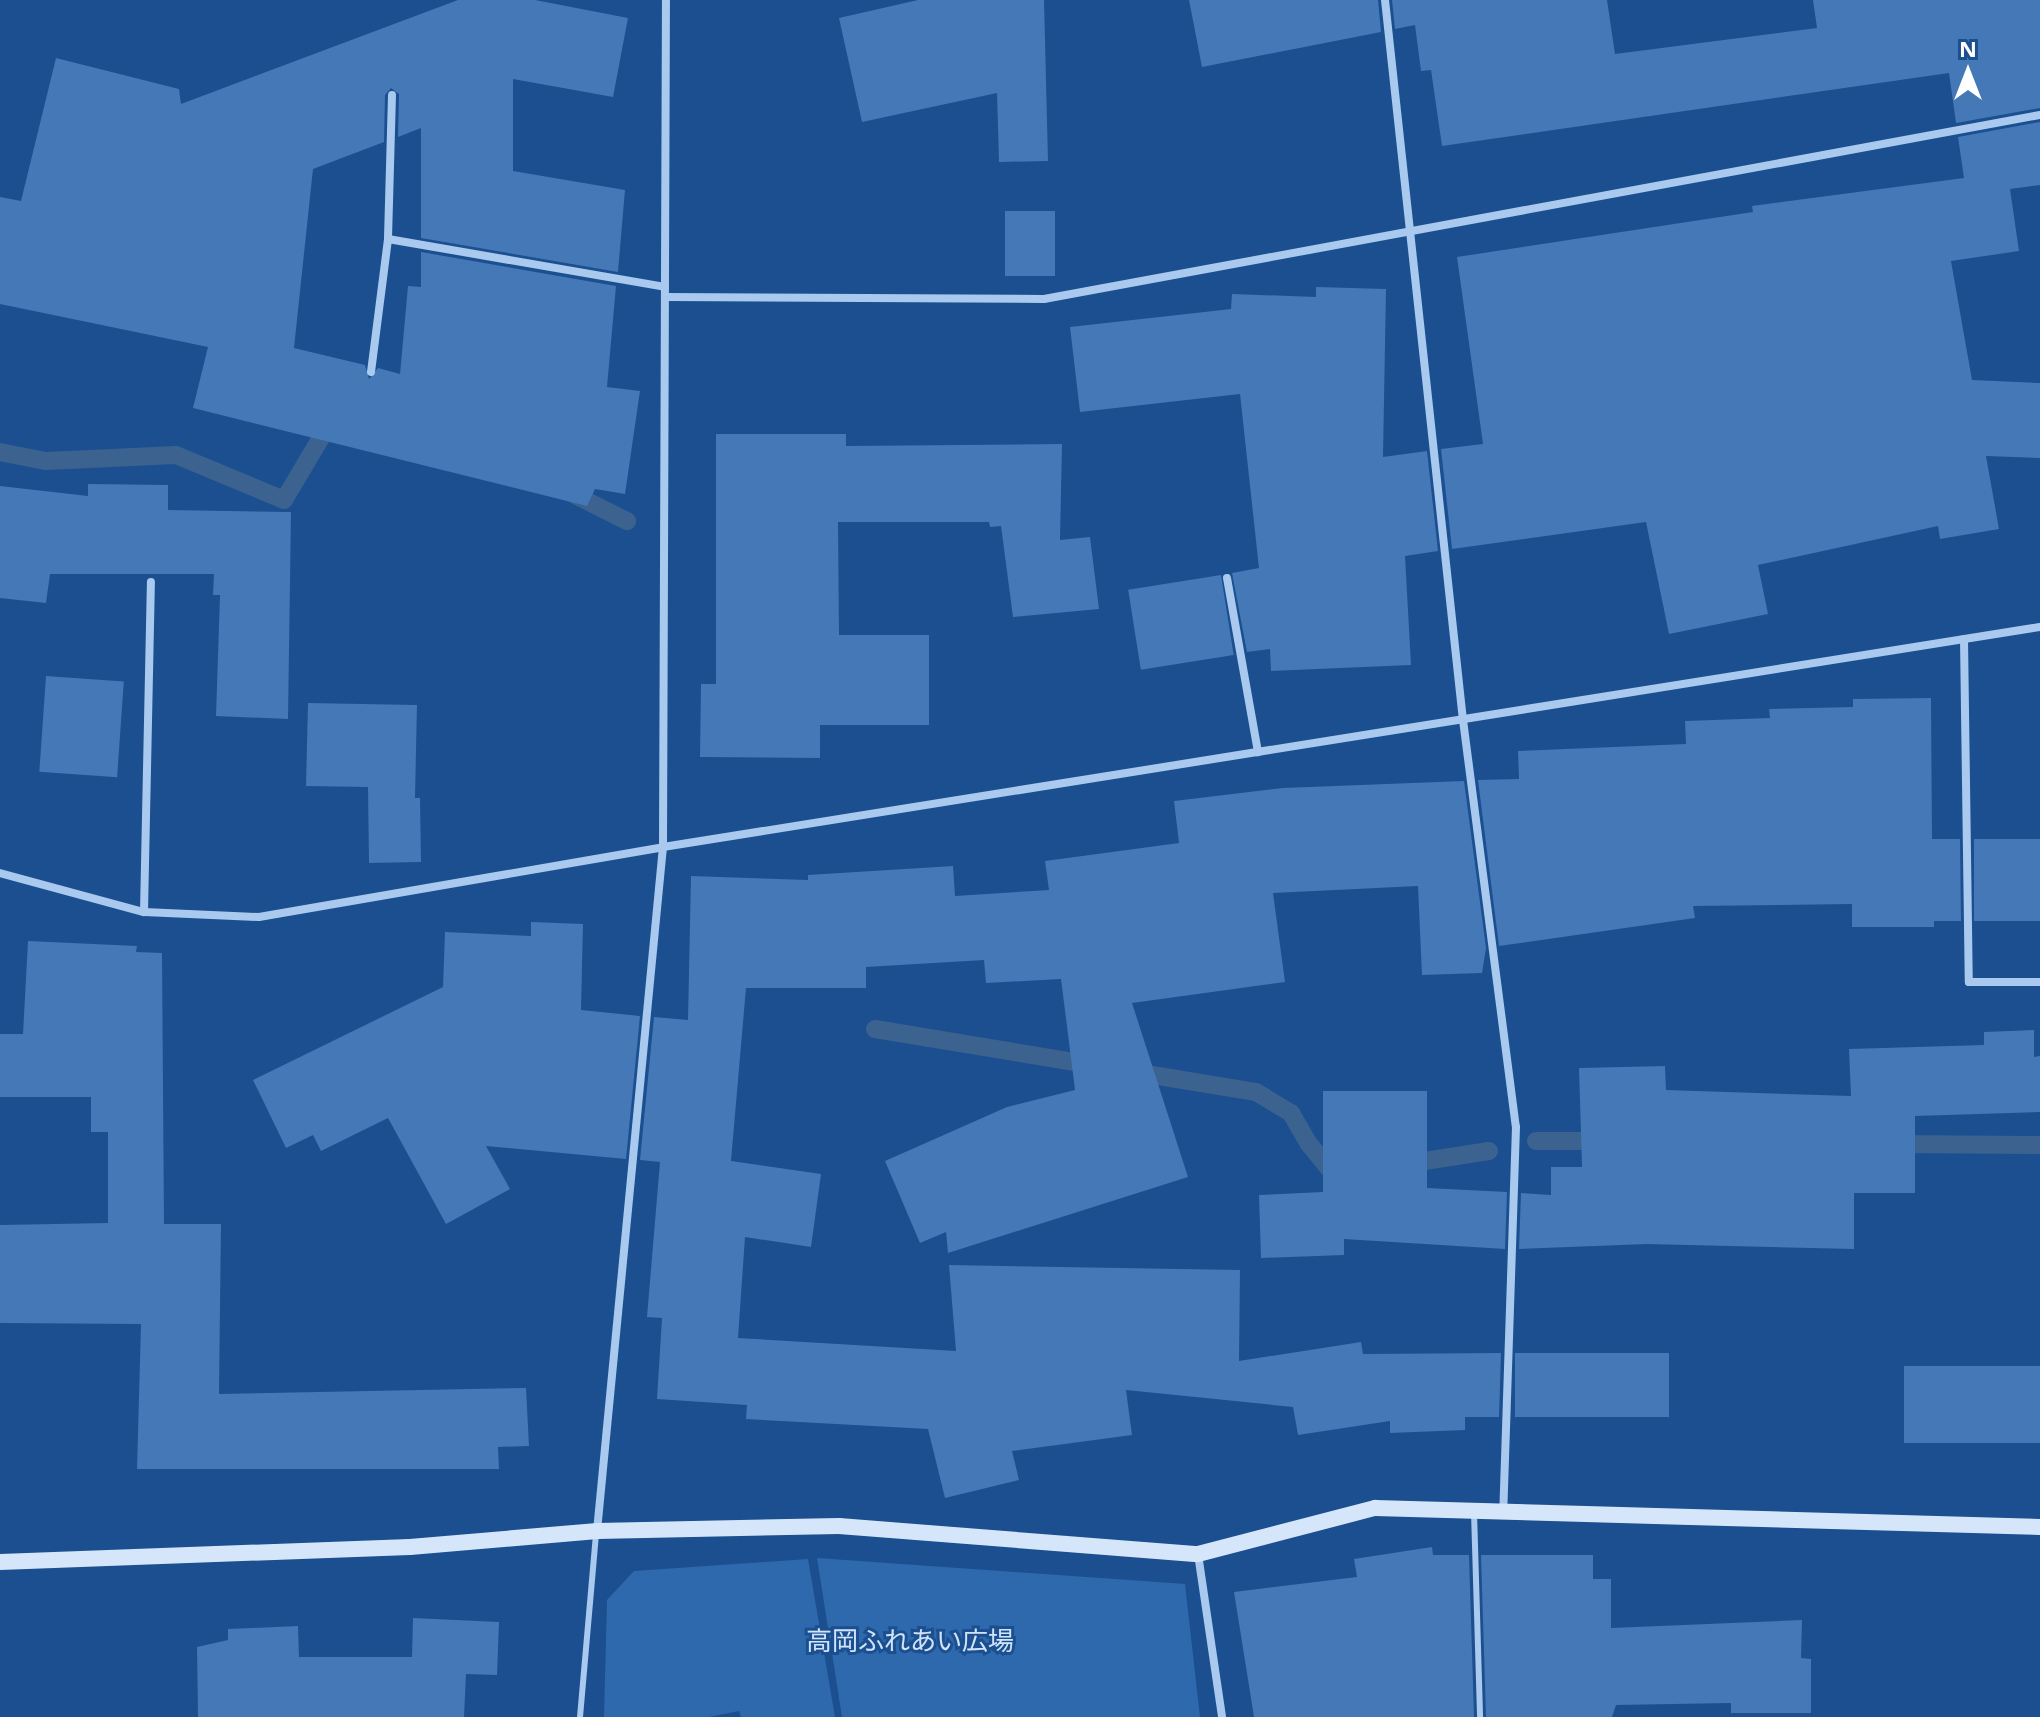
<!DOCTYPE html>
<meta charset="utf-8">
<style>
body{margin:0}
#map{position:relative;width:2040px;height:1717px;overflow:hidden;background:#1b4f8f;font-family:"Open Sans","Noto Sans JP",sans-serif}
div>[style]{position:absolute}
.green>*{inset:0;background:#2e69ad}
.stream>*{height:18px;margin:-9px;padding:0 9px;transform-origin:9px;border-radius:9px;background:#3c6290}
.building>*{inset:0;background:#4478b7;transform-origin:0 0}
.lane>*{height:6px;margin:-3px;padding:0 3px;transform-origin:3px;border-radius:3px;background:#a9c9ee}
.street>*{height:8px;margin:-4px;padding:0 4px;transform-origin:4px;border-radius:4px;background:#a9c9ee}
.secondary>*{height:16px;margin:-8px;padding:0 8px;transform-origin:8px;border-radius:8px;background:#d6e6fa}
span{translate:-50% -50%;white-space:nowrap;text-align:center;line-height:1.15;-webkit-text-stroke:6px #1b4f8f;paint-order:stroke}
.park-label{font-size:26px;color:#cfe3fa}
.north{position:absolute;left:1928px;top:32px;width:80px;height:80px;-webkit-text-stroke:6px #1b4f8f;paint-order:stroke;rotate:0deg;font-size:22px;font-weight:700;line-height:32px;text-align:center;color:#fff}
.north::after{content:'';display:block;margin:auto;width:28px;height:36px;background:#fff;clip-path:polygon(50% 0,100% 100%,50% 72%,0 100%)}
</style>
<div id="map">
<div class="green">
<div style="clip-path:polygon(817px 1558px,1185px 1584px,1200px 1717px,842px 1717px)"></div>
<div style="clip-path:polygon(808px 1559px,835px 1717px,741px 1717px,739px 1711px,709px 1717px,604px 1717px,607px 1600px,634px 1571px)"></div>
</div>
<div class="stream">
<div style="left:0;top:452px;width:47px;rotate:11.1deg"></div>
<div style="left:46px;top:461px;width:130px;rotate:-2.6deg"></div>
<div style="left:176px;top:455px;width:117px;rotate:22.6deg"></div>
<div style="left:284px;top:500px;width:92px;rotate:-59.3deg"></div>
<div style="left:569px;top:492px;width:65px;rotate:26.6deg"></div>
<div style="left:875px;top:1029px;width:221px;rotate:9.4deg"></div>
<div style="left:1134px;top:1072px;width:124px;rotate:9.3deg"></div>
<div style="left:1256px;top:1092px;width:41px;rotate:31deg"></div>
<div style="left:1291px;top:1113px;width:36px;rotate:60deg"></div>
<div style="left:1309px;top:1144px;width:41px;rotate:50.9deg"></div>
<div style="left:1335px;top:1176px;width:5px;rotate:-11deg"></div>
<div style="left:1536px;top:1141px;width:70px"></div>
<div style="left:1891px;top:1144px;width:149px;rotate:0.4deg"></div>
<div style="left:1405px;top:1164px;width:85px;rotate:-8.8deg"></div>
</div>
<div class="building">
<div style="clip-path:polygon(458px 0,535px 0,628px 18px,613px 97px,513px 79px,513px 171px,625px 190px,618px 272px,421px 238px,421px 128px,398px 137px,399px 94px,391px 88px,385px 95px,384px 142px,313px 169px,294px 348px,365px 365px,369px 379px,378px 368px,400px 374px,408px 286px,421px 287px,421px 252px,616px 286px,607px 387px,640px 391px,625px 494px,595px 489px,587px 506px,193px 408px,208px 347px,0 304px,0 197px,21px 201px,56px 58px,179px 89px,181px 104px)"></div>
<div style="clip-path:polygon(918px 0,1044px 0,1048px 161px,999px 162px,997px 93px,862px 122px,839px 18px)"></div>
<div style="clip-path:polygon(1189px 0,1378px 0,1381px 32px,1202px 67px)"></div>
<div style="clip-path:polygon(1392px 0,1607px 0,1615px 54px,1817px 28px,1813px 0,2040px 0,2040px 108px,1956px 123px,1949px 73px,1442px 146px,1431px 70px,1421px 71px,1415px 25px,1395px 29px)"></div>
<div style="clip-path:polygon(2040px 122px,2040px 185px,2010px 189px,2019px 251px,1951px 261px,1972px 380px,2040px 383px,2040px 458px,1986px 456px,1999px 529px,1940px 539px,1938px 526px,1758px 565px,1768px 614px,1669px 634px,1646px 522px,1452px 549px,1441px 449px,1483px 444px,1457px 257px,1753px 212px,1752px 206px,1964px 178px,1958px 137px)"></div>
<div style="left:1005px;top:211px;width:50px;height:65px"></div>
<div style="clip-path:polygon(1316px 287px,1386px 289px,1383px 457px,1427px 451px,1438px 551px,1405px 556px,1411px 665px,1271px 671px,1270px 649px,1247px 652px,1232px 573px,1259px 568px,1240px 394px,1080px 412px,1070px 327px,1231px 309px,1232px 294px,1316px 297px)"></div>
<div style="clip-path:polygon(716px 434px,846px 434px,846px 446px,1062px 444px,1060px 540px,1090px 537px,1099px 609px,1013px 617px,1001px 526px,990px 527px,989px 522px,838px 522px,839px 635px,929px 635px,929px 725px,820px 725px,820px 758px,700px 757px,701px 684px,716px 684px)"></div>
<div style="clip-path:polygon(88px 484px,168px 485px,168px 510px,291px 512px,288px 719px,216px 716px,220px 595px,213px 595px,214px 574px,50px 574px,46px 603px,0 598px,0 486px,88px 496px)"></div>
<div style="left:1221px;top:575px;width:81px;height:94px;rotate:81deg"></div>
<div style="left:46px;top:676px;width:78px;height:96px;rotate:4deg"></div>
<div style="clip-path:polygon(1931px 698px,1932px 839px,1960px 839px,1961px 921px,1934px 921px,1934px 927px,1852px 927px,1852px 904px,1693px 906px,1695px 918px,1499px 946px,1478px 780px,1519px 779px,1518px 751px,1686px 744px,1685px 721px,1770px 718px,1769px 709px,1853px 707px,1853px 699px)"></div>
<div style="clip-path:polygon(308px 703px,417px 705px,415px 798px,420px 798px,421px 862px,369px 863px,368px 787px,306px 786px)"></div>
<div style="clip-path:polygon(1464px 781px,1486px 948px,1482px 973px,1422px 975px,1418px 886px,1273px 893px,1285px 982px,1132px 1003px,1188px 1177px,948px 1253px,946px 1232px,920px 1243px,885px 1161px,1007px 1107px,1075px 1090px,1061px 979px,986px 983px,984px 960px,866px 967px,866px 988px,746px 988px,731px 1161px,821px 1174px,811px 1247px,745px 1237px,738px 1338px,956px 1351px,949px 1265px,1240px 1270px,1239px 1361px,1361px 1342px,1363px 1354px,1501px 1353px,1499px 1417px,1465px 1417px,1465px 1430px,1390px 1433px,1390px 1421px,1298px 1435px,1293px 1407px,1126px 1390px,1132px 1435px,1012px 1451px,1019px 1480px,945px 1498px,928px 1429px,746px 1419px,747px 1405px,657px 1399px,662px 1318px,647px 1317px,660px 1162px,640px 1160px,654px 1017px,688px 1020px,691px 876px,808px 880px,808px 875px,953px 866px,955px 896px,1049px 890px,1045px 861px,1179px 843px,1174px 801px,1283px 788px)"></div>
<div style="left:1974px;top:839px;width:66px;height:82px"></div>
<div style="clip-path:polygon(531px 922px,583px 924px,581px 1010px,640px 1016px,626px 1159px,486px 1146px,510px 1189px,446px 1224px,388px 1118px,321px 1151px,313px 1135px,286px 1148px,253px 1080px,443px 987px,445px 932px,531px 936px)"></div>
<div style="clip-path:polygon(28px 941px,137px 946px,136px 952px,162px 953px,164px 1224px,221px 1224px,219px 1394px,526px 1388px,529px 1446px,498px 1447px,499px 1469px,137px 1469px,141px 1324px,0 1323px,0 1225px,108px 1223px,108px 1132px,91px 1132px,91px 1097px,0 1097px,0 1034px,23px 1034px)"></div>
<div style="clip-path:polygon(2034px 1030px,2034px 1057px,2040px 1056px,2040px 1112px,1915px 1116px,1915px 1193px,1854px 1193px,1854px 1249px,1647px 1244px,1519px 1249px,1521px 1193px,1551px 1195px,1551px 1167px,1582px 1167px,1579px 1068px,1665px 1066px,1666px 1090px,1851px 1096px,1849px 1049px,1984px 1045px,1984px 1032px)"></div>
<div style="clip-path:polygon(1323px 1091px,1427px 1091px,1427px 1188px,1507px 1192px,1505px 1249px,1344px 1239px,1344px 1255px,1261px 1258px,1259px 1195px,1323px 1192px)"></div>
<div style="left:1515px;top:1353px;width:154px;height:64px"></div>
<div style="left:1904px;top:1366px;width:136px;height:77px"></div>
<div style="clip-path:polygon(1432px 1547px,1433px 1555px,1469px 1555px,1474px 1717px,1254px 1717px,1234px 1592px,1357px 1577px,1354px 1559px)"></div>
<div style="clip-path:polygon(1481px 1555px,1593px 1555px,1593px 1579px,1611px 1579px,1611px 1628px,1802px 1620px,1801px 1658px,1811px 1659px,1811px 1713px,1731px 1713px,1731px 1703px,1616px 1705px,1612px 1717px,1486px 1717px)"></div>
<div style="clip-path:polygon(413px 1618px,499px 1622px,497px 1675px,466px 1674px,464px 1717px,198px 1717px,197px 1647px,228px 1640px,228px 1629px,298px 1626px,299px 1657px,412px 1657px)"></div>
</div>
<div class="lane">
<div style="left:1474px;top:1512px;width:205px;rotate:88.3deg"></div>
<div style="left:580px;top:1717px;width:185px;rotate:-85deg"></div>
</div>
<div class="street">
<div style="left:1385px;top:0;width:724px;rotate:83.82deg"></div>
<div style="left:1463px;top:720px;width:410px;rotate:82.6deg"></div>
<div style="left:1516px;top:1127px;width:382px;rotate:91.9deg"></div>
<div style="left:392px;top:95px;width:144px;rotate:91.6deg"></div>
<div style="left:388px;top:239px;width:281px;rotate:9.8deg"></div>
<div style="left:665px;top:297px;width:379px;rotate:0.3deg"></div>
<div style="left:1044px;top:299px;width:1013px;rotate:-10.47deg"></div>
<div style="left:371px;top:372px;width:134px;rotate:-82.7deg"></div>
<div style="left:1227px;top:578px;width:177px;rotate:79.9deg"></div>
<div style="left:1964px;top:639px;width:343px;rotate:89.2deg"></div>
<div style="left:1969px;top:982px;width:71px"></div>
<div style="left:0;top:873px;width:149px;rotate:15.2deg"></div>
<div style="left:144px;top:912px;width:115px;rotate:2.5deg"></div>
<div style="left:259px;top:917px;width:410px;rotate:-9.8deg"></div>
<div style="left:663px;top:847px;width:1394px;rotate:-9.08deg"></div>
<div style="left:144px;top:912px;width:330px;rotate:-88.8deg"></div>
<div style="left:597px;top:1531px;width:687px;rotate:-84.49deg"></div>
<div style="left:663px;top:847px;width:847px;rotate:-89.8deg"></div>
<div style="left:1198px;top:1554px;width:165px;rotate:81.6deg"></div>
</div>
<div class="secondary">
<div style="left:0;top:1562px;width:410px;rotate:-2.1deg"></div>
<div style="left:410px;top:1547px;width:188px;rotate:-4.9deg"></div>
<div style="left:597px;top:1531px;width:242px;rotate:-1.2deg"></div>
<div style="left:839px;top:1526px;width:360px;rotate:4.5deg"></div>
<div style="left:1198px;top:1554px;width:183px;rotate:-14.6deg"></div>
<div style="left:1375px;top:1508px;width:665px;rotate:1.64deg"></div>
</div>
<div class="park-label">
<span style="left:910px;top:1641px">高岡ふれあい広場</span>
</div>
<div class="north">N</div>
</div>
